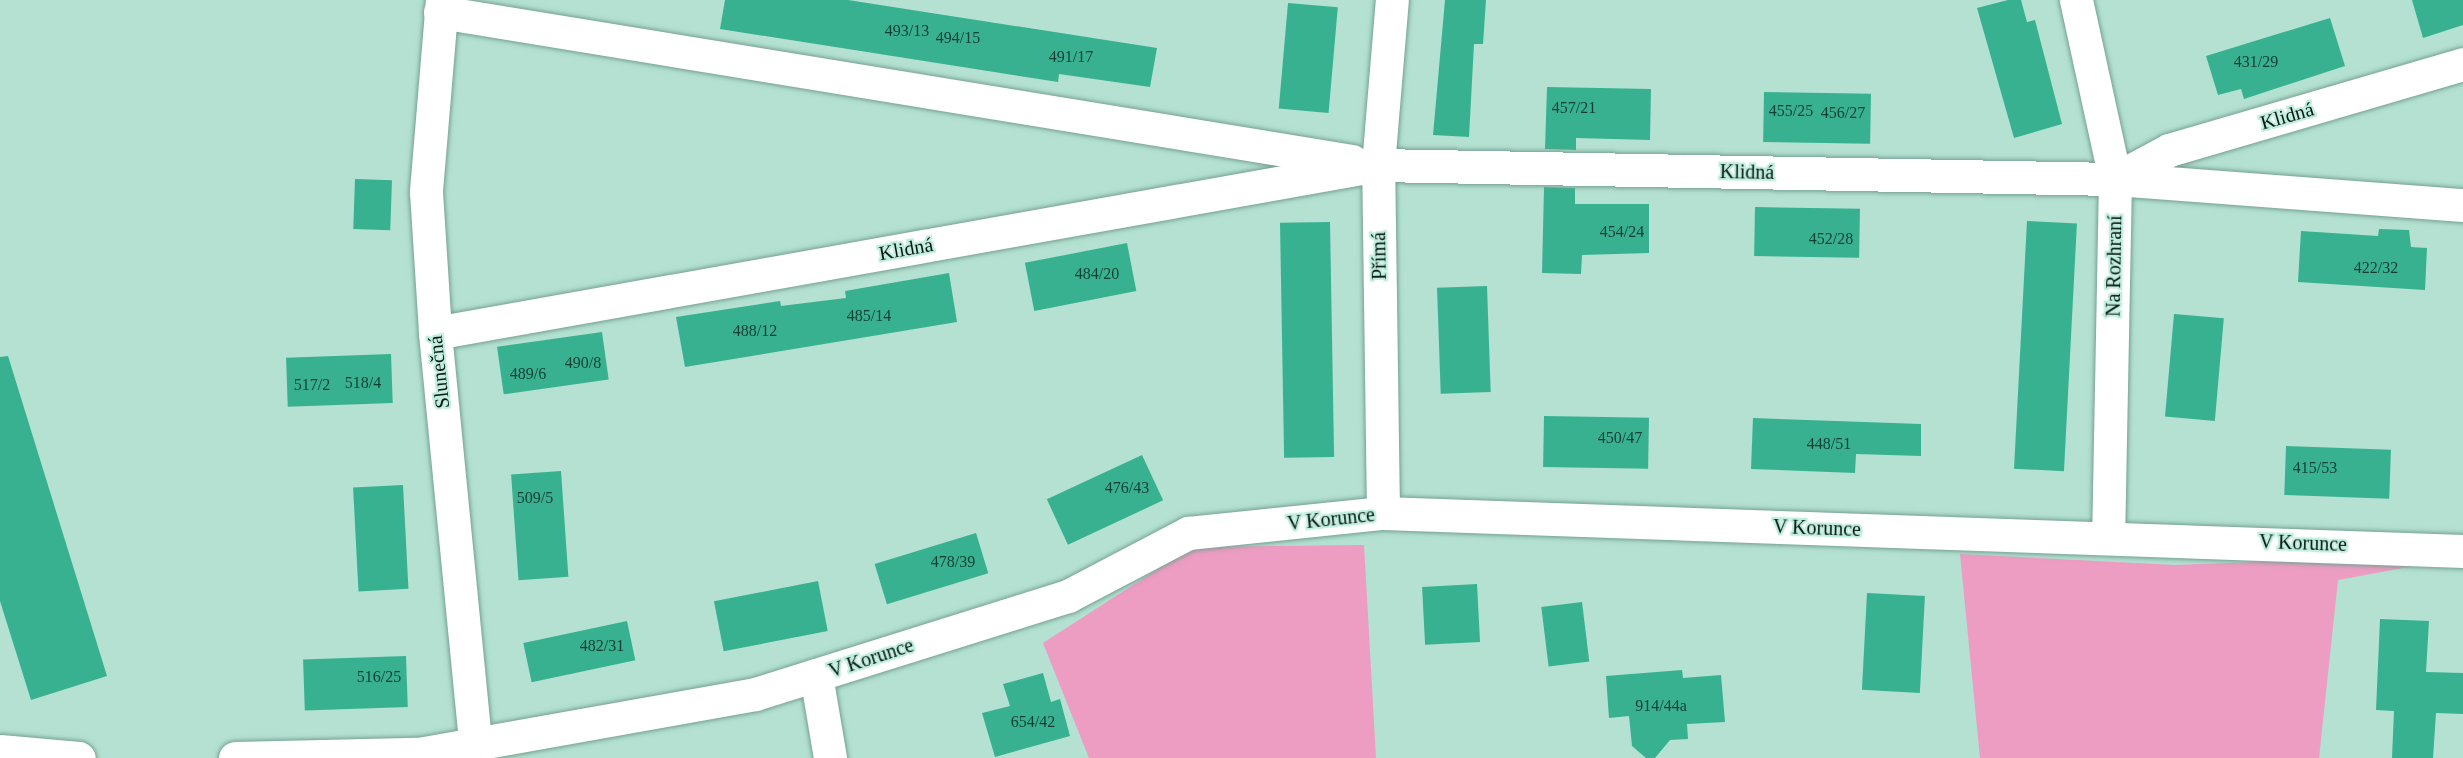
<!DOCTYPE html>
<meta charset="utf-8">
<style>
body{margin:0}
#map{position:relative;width:2463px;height:758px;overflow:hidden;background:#b4e1d1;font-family:"Times New Roman",serif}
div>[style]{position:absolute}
.green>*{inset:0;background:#ed9cc2}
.building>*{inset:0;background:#38b190;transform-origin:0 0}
.roads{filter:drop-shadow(0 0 2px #76a192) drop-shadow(0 0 2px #76a192)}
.minor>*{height:33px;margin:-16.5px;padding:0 16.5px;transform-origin:16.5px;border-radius:16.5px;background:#fff}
span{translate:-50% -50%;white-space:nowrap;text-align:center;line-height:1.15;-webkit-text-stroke:4.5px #c1eede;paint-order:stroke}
.number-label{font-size:16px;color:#133e32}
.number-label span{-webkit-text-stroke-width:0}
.street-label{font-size:20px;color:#071812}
</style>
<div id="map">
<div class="green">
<div style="clip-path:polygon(1364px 545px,1376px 758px,1089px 758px,1043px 643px,1192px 547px)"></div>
<div style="clip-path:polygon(1960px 554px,2175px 565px,2463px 554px,2463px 557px,2338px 580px,2319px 758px,1980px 758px)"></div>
</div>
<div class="building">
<div style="clip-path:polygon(725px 0,848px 0,1157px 48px,1150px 87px,1059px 74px,1058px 82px,720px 29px)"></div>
<div style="clip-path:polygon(1445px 0,1486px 0,1483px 44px,1474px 44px,1469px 137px,1433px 135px)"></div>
<div style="clip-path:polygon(2008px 0,2021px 0,2027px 22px,2035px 20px,2062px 124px,2014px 138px,1977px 8px)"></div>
<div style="clip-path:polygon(2412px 0,2463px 0,2463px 25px,2423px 38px)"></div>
<div style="left:1288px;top:3px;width:50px;height:106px;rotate:5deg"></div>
<div style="clip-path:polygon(2330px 18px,2345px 66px,2244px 99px,2241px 89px,2218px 95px,2206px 56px)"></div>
<div style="clip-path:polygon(1547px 87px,1651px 89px,1650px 140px,1576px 138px,1576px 150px,1545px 149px)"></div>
<div style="left:1764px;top:92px;width:107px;height:50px;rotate:1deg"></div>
<div style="left:355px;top:179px;width:37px;height:50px;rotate:2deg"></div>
<div style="clip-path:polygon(1544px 187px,1575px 188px,1575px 204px,1649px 204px,1649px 253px,1582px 255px,1581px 274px,1542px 273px)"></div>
<div style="left:1755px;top:207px;width:105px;height:49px;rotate:1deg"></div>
<div style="left:2027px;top:221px;width:50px;height:248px;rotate:3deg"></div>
<div style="left:1330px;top:222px;width:235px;height:50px;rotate:89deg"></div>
<div style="clip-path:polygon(2379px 229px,2409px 230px,2411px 247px,2427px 248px,2425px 290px,2298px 282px,2301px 231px,2378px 236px)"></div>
<div style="left:1127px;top:243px;width:49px;height:104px;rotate:79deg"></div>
<div style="clip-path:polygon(949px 273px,957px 322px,685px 367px,676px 317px,780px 301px,781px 306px,846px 298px,845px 291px)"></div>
<div style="left:1487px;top:286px;width:106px;height:50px;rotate:88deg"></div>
<div style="left:2174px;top:314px;width:50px;height:103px;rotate:5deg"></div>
<div style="left:602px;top:332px;width:48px;height:106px;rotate:82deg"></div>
<div style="left:391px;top:354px;width:49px;height:105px;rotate:88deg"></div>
<div style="clip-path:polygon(8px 356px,107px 676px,31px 700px,0 601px,0 357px)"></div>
<div style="left:1544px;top:416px;width:105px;height:51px;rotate:1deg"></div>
<div style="clip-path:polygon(1753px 418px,1921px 424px,1921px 456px,1856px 454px,1855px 473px,1751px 469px)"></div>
<div style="left:2286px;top:446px;width:105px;height:49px;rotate:2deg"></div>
<div style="left:1142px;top:455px;width:50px;height:105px;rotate:65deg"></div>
<div style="left:561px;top:471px;width:106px;height:50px;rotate:86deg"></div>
<div style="left:403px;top:485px;width:104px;height:50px;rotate:87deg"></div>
<div style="left:976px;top:533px;width:42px;height:106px;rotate:73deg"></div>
<div style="left:818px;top:581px;width:51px;height:106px;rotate:79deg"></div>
<div style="left:1477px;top:584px;width:58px;height:55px;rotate:87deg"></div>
<div style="left:1867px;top:593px;width:58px;height:97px;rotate:3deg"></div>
<div style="left:1582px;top:602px;width:60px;height:41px;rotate:83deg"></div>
<div style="clip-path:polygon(2380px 619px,2429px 621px,2426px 672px,2463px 673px,2463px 714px,2436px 713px,2433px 758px,2392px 758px,2394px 711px,2376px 710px)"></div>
<div style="left:627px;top:621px;width:40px;height:106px;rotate:78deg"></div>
<div style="left:406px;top:656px;width:51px;height:103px;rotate:88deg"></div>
<div style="clip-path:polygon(1682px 670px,1683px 678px,1721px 675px,1725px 722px,1687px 724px,1688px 739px,1670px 740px,1655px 758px,1646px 758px,1632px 746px,1629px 716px,1609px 718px,1606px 676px)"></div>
<div style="clip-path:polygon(1043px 673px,1051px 702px,1060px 699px,1070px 736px,995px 757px,982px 713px,1010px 706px,1003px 684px)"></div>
</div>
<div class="roads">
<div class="minor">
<div style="left:442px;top:0;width:193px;rotate:94.8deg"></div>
<div style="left:426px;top:192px;width:141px;rotate:86.3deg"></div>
<div style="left:435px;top:333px;width:427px;rotate:84.4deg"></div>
<div style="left:2076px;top:0;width:183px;rotate:77.7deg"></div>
<div style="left:2115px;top:179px;width:357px;rotate:91.1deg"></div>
<div style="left:440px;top:12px;width:924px;rotate:9.28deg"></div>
<div style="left:2115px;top:179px;width:61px;rotate:-28.2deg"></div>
<div style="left:2169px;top:150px;width:306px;rotate:-16.3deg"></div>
<div style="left:435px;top:333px;width:958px;rotate:-10.1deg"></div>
<div style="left:1378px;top:165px;width:737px;rotate:1.09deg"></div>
<div style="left:2115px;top:179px;width:349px;rotate:4.3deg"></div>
<div style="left:1383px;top:513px;width:348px;rotate:-90.8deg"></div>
<div style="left:1378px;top:165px;width:166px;rotate:-85.2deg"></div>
<div style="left:816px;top:675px;width:84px;rotate:80.4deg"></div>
<div style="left:0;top:751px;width:79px;rotate:5.1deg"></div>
<div style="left:235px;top:758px;width:183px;rotate:-1.3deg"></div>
<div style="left:418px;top:754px;width:342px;rotate:-10.1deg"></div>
<div style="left:755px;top:694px;width:328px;rotate:-17.4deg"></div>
<div style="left:1068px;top:596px;width:136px;rotate:-27.7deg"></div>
<div style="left:1188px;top:533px;width:196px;rotate:-5.9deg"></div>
<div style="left:1383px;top:513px;width:1081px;rotate:2.02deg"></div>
</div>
</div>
<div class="number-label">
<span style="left:907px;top:31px">493/13</span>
<span style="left:958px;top:38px">494/15</span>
<span style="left:1071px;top:57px">491/17</span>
<span style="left:2256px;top:62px">431/29</span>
<span style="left:1574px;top:108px">457/21</span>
<span style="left:1791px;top:111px">455/25</span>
<span style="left:1843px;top:113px">456/27</span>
<span style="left:1622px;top:232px">454/24</span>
<span style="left:1831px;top:239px">452/28</span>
<span style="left:2376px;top:268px">422/32</span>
<span style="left:1097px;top:274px">484/20</span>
<span style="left:869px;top:316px">485/14</span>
<span style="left:755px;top:331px">488/12</span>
<span style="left:583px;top:363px">490/8</span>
<span style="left:528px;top:374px">489/6</span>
<span style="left:363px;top:383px">518/4</span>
<span style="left:312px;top:385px">517/2</span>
<span style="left:1620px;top:438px">450/47</span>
<span style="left:1829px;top:444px">448/51</span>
<span style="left:2315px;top:468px">415/53</span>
<span style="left:1127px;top:488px">476/43</span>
<span style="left:535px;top:498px">509/5</span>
<span style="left:953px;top:562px">478/39</span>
<span style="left:602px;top:646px">482/31</span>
<span style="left:379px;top:677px">516/25</span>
<span style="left:1661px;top:706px">914/44a</span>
<span style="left:1033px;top:722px">654/42</span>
</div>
<div class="street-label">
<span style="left:2287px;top:116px;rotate:-16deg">Klidná</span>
<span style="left:1747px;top:172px;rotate:1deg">Klidná</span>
<span style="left:906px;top:249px;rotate:-10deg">Klidná</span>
<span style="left:1379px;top:256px;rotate:-91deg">Přímá</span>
<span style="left:2114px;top:266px;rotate:-89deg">Na Rozhraní</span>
<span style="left:439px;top:372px;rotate:-96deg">Slunečná</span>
<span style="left:1331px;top:519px;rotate:-6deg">V Korunce</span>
<span style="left:1817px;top:528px;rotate:2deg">V Korunce</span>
<span style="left:2303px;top:543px;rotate:2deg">V Korunce</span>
<span style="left:871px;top:658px;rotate:-18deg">V Korunce</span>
</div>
</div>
